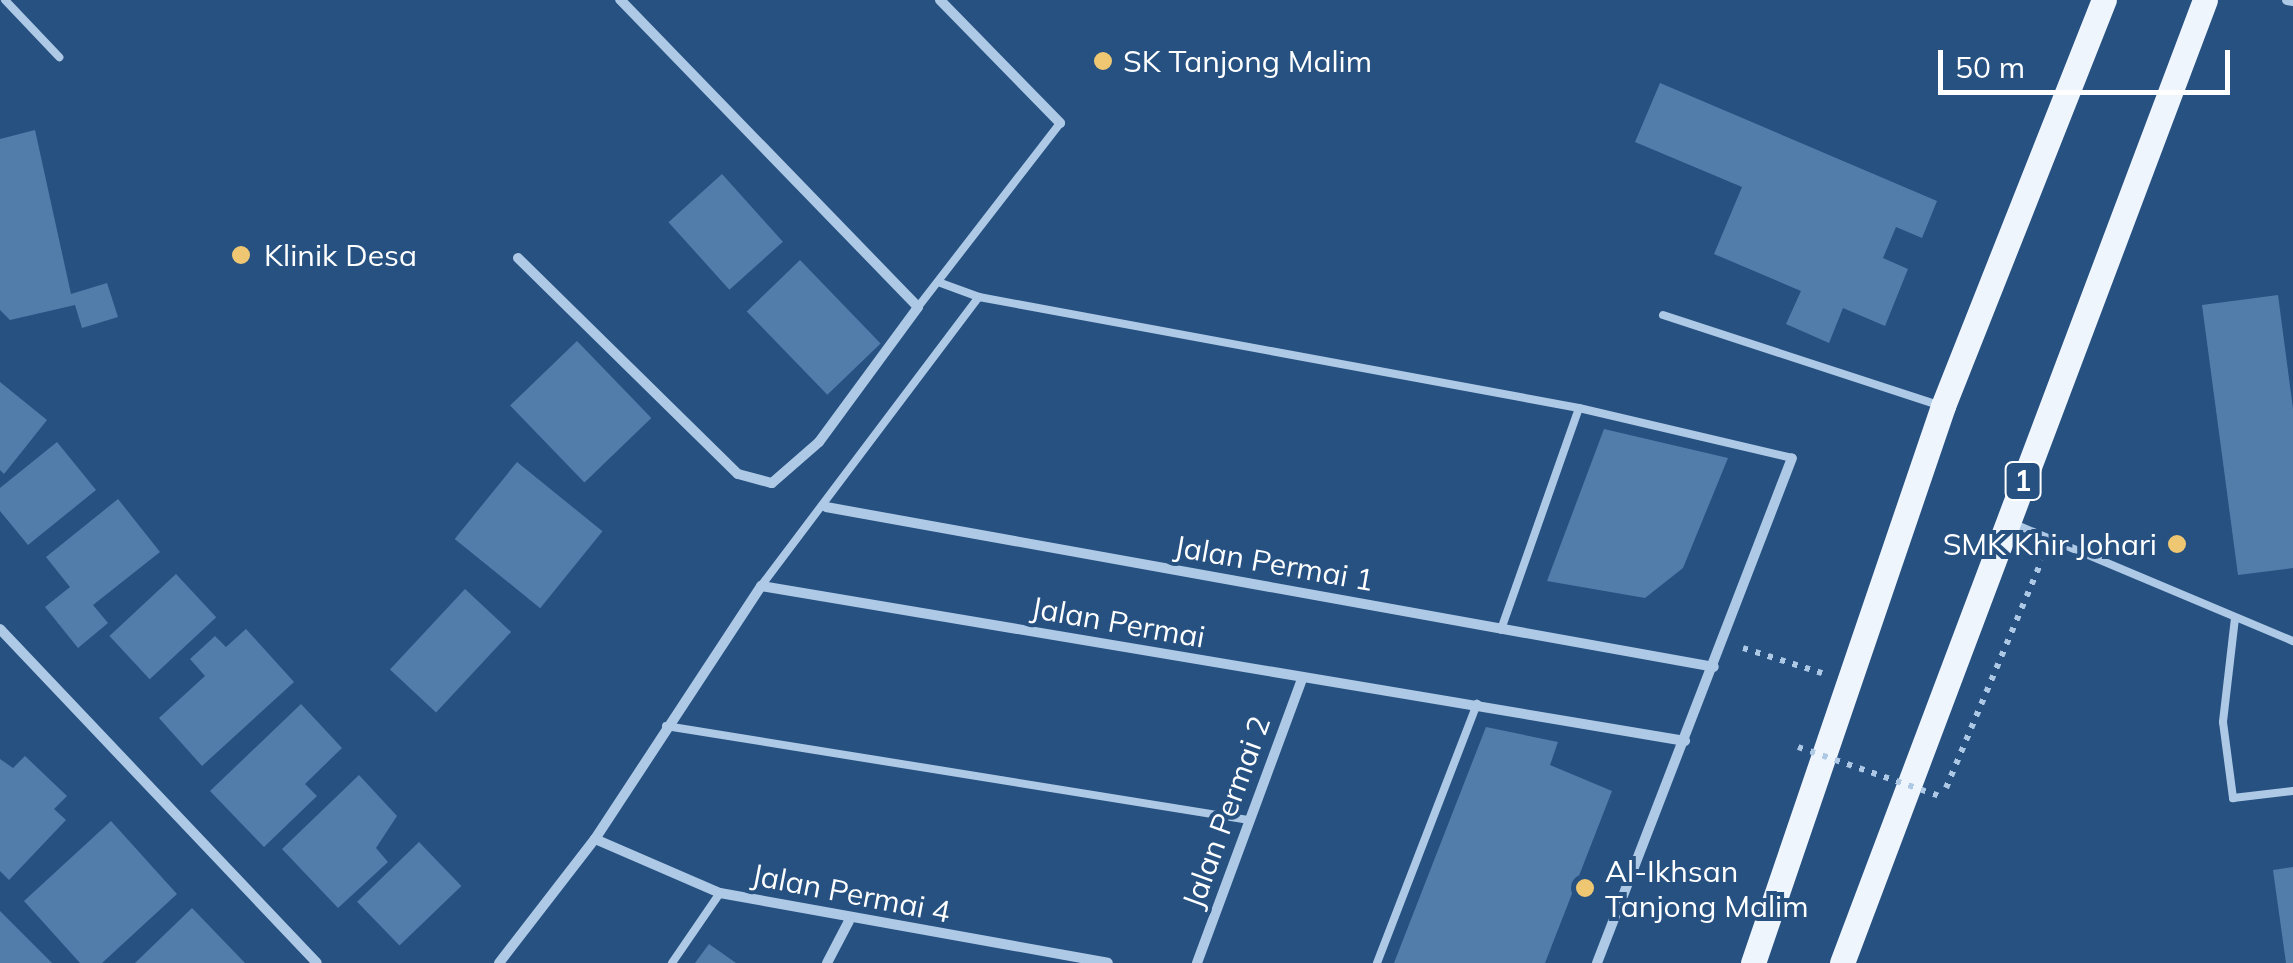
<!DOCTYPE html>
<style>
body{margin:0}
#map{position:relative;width:2293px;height:963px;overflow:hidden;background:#265181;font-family:Mulish,sans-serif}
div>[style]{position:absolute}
.building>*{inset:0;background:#527dab;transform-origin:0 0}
.path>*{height:6px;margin-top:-3px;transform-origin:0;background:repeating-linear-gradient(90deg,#aec9e6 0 5px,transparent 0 13px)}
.service>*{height:8px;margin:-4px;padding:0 4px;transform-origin:4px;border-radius:4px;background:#aec9e6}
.minor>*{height:10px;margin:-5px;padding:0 5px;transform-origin:5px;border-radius:5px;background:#aec9e6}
.primary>*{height:25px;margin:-12.5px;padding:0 12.5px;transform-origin:12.5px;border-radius:12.5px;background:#eff5fd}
.path-bridge>*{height:6px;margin-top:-3px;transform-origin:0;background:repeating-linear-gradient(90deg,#aec9e6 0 5px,transparent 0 13px)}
.dots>*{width:28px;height:28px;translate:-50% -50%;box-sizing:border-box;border:5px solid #265181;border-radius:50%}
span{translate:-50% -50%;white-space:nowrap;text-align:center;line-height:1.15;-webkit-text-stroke:8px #265181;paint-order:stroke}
.shield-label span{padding:2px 8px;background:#265181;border:2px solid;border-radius:8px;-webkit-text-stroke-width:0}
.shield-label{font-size:28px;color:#fff;font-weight:700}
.poi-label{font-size:30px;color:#fff}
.left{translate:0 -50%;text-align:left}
.right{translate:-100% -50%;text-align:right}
.street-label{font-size:30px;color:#fff}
.scale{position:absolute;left:1938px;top:50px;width:292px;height:45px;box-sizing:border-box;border:5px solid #fff;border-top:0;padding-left:12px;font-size:30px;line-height:35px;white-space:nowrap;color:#fff;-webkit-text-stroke:8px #265181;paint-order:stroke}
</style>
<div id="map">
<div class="building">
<div style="clip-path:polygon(1660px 83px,1937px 201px,1922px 238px,1896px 227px,1883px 258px,1908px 269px,1885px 326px,1843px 308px,1829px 343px,1786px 324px,1801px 291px,1714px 254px,1742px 187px,1635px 142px)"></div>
<div style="clip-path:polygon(35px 130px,71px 294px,107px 283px,118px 317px,82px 328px,75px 305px,10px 320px,0 310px,0 139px)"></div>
<div style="left:722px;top:174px;width:91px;height:72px;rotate:48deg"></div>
<div style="left:800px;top:260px;width:116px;height:74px;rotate:46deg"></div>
<div style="clip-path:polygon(2278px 295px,2293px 409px,2293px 568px,2238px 575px,2202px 305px)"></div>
<div style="left:577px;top:341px;width:107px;height:93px;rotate:46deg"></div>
<div style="clip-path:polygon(0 382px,47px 420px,4px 474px,0 470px)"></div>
<div style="clip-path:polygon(1604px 429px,1728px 458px,1683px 568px,1645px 598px,1547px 581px)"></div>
<div style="clip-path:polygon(57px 442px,96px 490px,28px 545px,0 511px,0 488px)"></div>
<div style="left:517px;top:462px;width:110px;height:99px;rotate:39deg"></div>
<div style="clip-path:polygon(118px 499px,160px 552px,93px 605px,108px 623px,78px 648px,45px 607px,70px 587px,46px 557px)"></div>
<div style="left:176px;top:574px;width:59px;height:91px;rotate:47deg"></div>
<div style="left:465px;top:589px;width:63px;height:110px;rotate:43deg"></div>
<div style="clip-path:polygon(246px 629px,294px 682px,202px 766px,159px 718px,205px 676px,190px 659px,215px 636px,226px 647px)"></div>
<div style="clip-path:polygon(301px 704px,342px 748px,305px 784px,317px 796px,264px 847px,210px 791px)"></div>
<div style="clip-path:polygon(1486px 727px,1558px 742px,1550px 765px,1612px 791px,1545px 963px,1394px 963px)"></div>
<div style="clip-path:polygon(25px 756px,67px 796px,54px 809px,66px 820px,9px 880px,0 871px,0 759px,13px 768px)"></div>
<div style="clip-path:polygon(359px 775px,397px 816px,376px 848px,388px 862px,338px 908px,282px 849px)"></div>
<div style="clip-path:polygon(111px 821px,177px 894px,102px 963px,80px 963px,24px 901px)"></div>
<div style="left:419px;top:842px;width:61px;height:86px;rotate:46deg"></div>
<div style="clip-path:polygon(2293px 867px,2293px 963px,2286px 963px,2273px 870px)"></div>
<div style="clip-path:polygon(192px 908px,245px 963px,135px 963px)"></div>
<div style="clip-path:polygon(0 911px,52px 963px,0 963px)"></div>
<div style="clip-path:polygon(709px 944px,736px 963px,695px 963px)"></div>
</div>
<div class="path">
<div style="left:1743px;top:648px;width:83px;rotate:17.6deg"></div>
<div style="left:1946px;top:788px;width:247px;rotate:-67.2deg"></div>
</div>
<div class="service">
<div style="left:5px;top:0;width:79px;rotate:46.5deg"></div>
<div style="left:938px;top:282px;width:44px;rotate:20.1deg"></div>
<div style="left:918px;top:307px;width:232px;rotate:-52.3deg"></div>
<div style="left:1663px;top:315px;width:290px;rotate:18.1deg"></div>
<div style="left:1579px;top:408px;width:219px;rotate:13.2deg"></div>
<div style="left:2012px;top:523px;width:305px;rotate:22.8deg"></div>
<div style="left:761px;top:586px;width:362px;rotate:-53deg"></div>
<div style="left:979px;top:297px;width:610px;rotate:10.48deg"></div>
<div style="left:1579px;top:408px;width:235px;rotate:109.4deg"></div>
<div style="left:2235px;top:618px;width:105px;rotate:96.6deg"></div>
<div style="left:2223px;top:722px;width:77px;rotate:82.5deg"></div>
<div style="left:2233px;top:798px;width:60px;rotate:-6.7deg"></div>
<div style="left:666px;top:726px;width:591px;rotate:9.16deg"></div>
<div style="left:672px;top:963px;width:85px;rotate:-55.6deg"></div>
<div style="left:1377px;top:963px;width:278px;rotate:-68.9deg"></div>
</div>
<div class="minor">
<div style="left:940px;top:0;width:172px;rotate:45.7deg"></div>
<div style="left:2287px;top:0;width:6px;rotate:9deg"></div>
<div style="left:518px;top:258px;width:308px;rotate:44.5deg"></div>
<div style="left:738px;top:474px;width:35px;rotate:15deg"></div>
<div style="left:772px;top:483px;width:62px;rotate:-41.1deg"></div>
<div style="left:819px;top:442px;width:167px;rotate:-53.7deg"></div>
<div style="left:918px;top:307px;width:428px;rotate:-134.1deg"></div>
<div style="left:826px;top:507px;width:902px;rotate:10.21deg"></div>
<div style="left:0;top:629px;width:460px;rotate:46.5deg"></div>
<div style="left:595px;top:839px;width:136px;rotate:23.4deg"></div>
<div style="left:720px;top:893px;width:394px;rotate:10.2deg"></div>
<div style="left:499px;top:963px;width:157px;rotate:-52.3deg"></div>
<div style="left:595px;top:839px;width:303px;rotate:-56.7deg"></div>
<div style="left:761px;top:586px;width:937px;rotate:9.52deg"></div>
<div style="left:827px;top:963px;width:47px;rotate:-62.4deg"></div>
<div style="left:1197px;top:963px;width:303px;rotate:-69.7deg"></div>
<div style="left:1597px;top:963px;width:541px;rotate:-68.89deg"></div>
</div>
<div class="primary">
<div style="left:1753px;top:963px;width:589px;rotate:-71.16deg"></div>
<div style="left:1943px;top:406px;width:437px;rotate:-68.4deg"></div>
<div style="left:1842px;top:963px;width:1029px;rotate:-69.35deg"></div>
</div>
<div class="path-bridge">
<div style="left:1798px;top:747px;width:152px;rotate:19.1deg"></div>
</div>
<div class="dots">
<div style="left:1103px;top:61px;background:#efc773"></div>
<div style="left:241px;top:255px;background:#efc773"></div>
<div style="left:2177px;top:544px;background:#efc773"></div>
<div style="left:1585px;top:888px;background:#efc773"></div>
</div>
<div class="shield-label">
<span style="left:2023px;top:481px">1</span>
</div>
<div class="poi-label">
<span class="left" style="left:1123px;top:61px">SK Tanjong Malim</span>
<span class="left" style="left:264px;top:255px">Klinik Desa</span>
<span class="right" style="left:2157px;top:544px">SMK Khir Johari</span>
<span class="left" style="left:1605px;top:888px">Al-Ikhsan<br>Tanjong Malim</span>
</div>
<div class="street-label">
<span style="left:1274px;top:563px;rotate:10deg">Jalan Permai 1</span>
<span style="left:1118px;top:622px;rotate:10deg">Jalan Permai</span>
<span style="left:1226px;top:812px;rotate:-70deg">Jalan Permai 2</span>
<span style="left:851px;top:893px;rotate:11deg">Jalan Permai 4</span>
</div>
<div class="scale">50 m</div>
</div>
